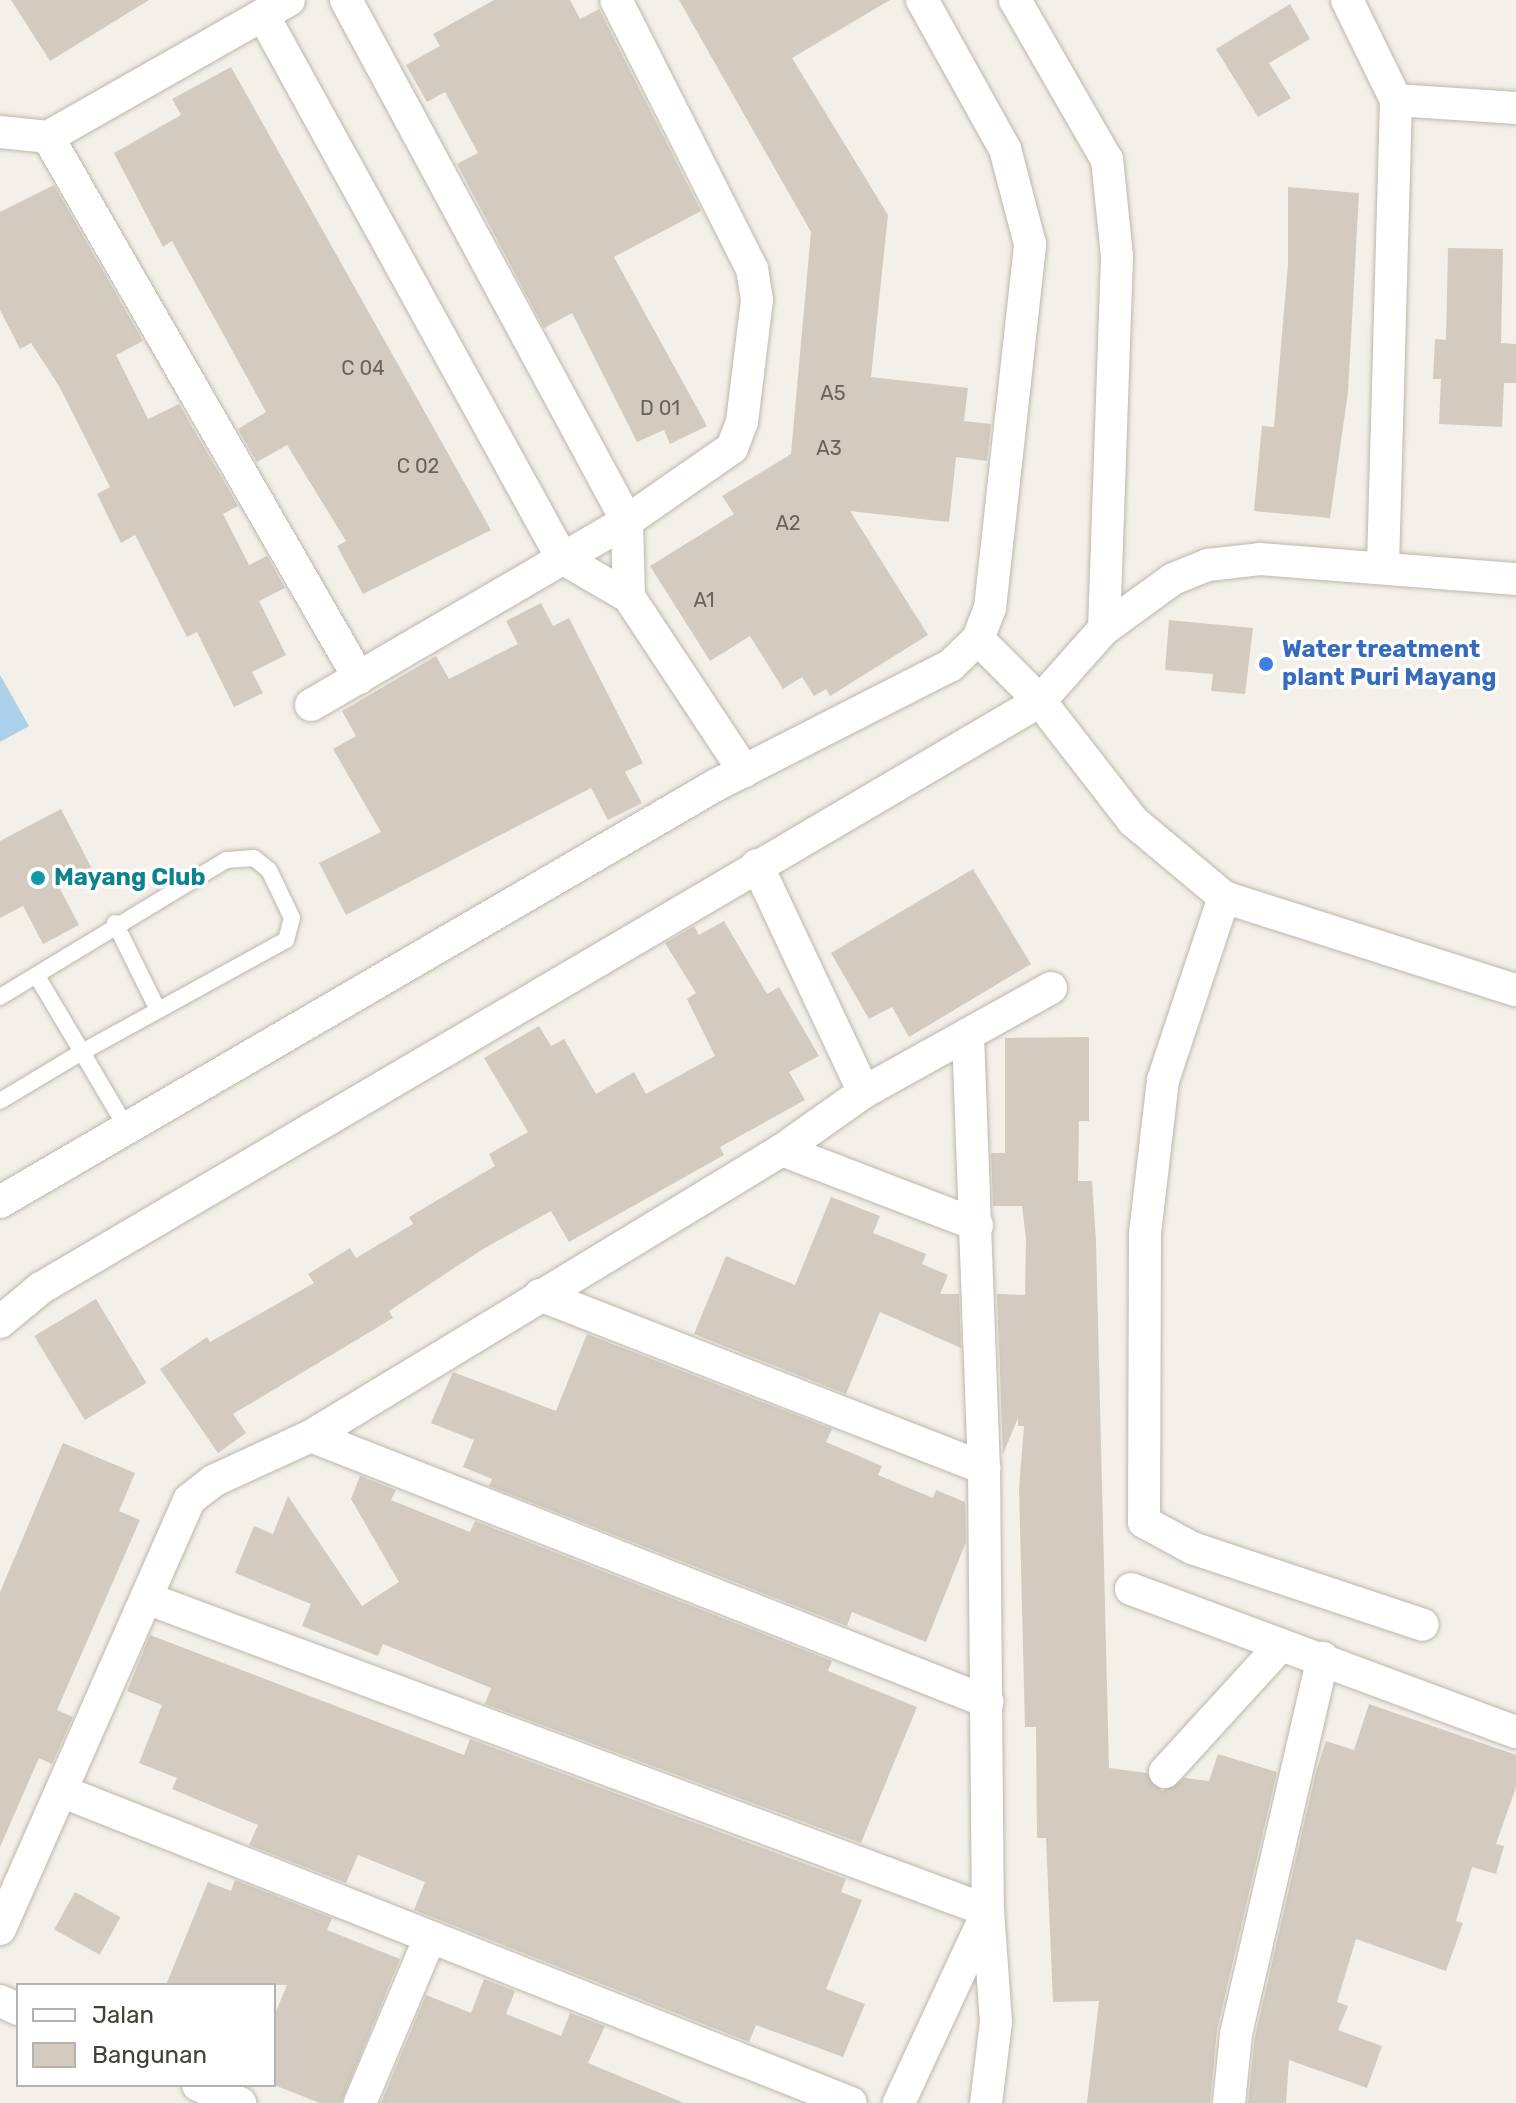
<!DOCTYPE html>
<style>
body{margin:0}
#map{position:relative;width:1516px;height:2103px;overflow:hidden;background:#f3f0e9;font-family:Rubik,sans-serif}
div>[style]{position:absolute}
.water>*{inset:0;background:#abd0e9}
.building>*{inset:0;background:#d3cbbf;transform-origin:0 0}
.roads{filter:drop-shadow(0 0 2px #bdb7ac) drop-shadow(0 0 2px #bdb7ac)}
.service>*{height:16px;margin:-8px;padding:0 8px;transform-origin:8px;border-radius:8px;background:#fff}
.minor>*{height:32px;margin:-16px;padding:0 16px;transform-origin:16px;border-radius:16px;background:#fff}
.dots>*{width:22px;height:22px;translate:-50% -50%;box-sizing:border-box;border:4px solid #fff;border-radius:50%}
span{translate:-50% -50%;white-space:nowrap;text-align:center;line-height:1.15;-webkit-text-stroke:7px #fff;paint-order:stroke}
.number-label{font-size:20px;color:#68635a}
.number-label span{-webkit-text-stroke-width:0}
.shop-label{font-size:24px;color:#366cbe;font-weight:700}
.left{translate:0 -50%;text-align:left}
.culture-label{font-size:24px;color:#0d838f;font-weight:700}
.legend{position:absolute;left:16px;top:1983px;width:260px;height:104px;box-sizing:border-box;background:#fff;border:2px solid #b5b3af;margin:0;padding:10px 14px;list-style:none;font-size:24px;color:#454038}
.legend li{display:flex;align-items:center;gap:16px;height:40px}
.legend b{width:40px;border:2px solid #b5b3af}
</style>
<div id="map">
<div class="water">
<div style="clip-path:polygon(0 675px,29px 726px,0 742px)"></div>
</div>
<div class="building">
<div style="clip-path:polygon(11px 0,149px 0,50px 61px)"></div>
<div style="clip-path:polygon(494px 0,570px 0,580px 19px,599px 9px,701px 211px,614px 257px,707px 426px,670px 444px,664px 430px,637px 442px,572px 313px,544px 328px,457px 164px,478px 153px,445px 92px,427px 102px,406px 65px,440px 46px,433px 34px)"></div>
<div style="clip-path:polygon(679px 0,890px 0,792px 58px,888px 215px,871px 377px,968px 388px,964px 421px,991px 424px,987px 461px,956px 457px,949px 522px,850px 511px,928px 635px,830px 696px,826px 689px,814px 696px,802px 677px,783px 689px,750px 636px,710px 661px,650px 566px,734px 514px,722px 496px,791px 454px,811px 232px)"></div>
<div style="clip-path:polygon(1290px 4px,1310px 39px,1269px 63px,1291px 98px,1258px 117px,1216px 49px)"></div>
<div style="clip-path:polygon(231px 67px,491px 530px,363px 594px,337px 546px,346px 541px,287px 445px,257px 462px,238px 429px,266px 412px,172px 241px,163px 247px,114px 153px,181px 115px,172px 99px)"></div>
<div style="clip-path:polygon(54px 185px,143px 341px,116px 355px,148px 419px,179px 404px,238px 506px,223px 514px,249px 565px,267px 556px,285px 588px,259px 601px,286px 655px,252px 672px,263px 693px,234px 707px,197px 632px,187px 637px,135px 535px,121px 543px,97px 494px,110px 487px,59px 386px,31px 343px,20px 349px,0 310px,0 212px)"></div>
<div style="clip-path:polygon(1288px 187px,1359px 193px,1348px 392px,1330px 518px,1254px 511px,1262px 426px,1274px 427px,1288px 264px)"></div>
<div style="clip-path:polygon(1448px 248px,1503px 249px,1501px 343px,1516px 344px,1516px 383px,1504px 383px,1502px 427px,1439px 424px,1441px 379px,1433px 379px,1435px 339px,1446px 340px)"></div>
<div style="clip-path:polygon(541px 603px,553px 626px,569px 618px,643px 763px,625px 772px,642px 803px,608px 820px,591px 788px,346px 915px,319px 863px,381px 832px,333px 749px,356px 736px,342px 711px,436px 656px,449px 679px,518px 644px,506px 621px)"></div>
<div style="clip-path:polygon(1169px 620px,1253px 628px,1245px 694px,1211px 691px,1213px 674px,1165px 670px)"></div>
<div style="clip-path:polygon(61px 809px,92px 869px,59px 887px,79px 925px,43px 944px,23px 906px,0 918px,0 841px)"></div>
<div style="clip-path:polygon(973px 869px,1031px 964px,909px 1037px,892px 1007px,869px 1019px,831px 953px)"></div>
<div style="clip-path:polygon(724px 921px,767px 994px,779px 987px,819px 1056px,789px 1072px,805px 1100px,720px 1147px,724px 1155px,569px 1242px,551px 1211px,483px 1249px,389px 1311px,393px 1318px,233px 1414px,246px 1433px,218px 1453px,160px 1369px,207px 1337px,210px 1342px,314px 1283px,308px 1274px,350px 1248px,356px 1258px,413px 1224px,409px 1217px,495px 1166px,489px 1154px,528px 1132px,484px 1058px,539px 1026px,551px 1046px,564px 1039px,596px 1094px,634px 1072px,646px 1094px,715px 1056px,687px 999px,696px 993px,665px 943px,694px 926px,699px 935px)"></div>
<div style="clip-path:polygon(1089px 1037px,1089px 1121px,1079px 1121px,1078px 1181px,1092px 1181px,1096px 1242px,1109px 1768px,1147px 1773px,1162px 1791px,1185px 1778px,1209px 1781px,1218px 1754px,1277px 1772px,1217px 2030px,1210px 2103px,1087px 2103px,1099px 2001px,1053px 2002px,1046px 1838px,1037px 1838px,1036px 1727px,1025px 1727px,1019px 1488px,1024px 1426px,1018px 1426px,1018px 1418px,1003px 1454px,997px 1294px,1025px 1295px,1026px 1239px,1022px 1206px,993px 1206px,991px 1153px,1005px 1153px,1005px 1038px)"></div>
<div style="clip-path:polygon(831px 1197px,880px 1216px,873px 1233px,926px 1254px,922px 1264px,948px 1275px,940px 1294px,959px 1294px,961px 1348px,880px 1312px,846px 1394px,694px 1334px,726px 1256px,795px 1285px)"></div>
<div style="left:96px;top:1299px;width:98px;height:72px;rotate:59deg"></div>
<div style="clip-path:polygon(587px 1334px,832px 1429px,826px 1442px,882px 1466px,878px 1475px,933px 1498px,936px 1490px,965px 1502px,966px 1542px,926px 1642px,852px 1612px,847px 1626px,489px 1486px,492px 1479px,463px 1467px,474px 1440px,431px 1423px,453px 1372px,556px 1411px)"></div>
<div style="clip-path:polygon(63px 1443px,135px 1473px,119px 1511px,140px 1520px,57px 1710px,73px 1717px,52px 1764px,39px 1758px,0 1847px,0 1592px)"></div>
<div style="clip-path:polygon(360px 1476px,396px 1490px,391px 1500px,470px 1532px,475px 1521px,832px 1661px,828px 1671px,917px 1707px,861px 1843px,485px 1704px,491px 1688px,383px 1644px,378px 1656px,302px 1626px,311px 1604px,235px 1573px,254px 1526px,273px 1534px,288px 1496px,362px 1606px,399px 1582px,351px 1499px)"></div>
<div style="clip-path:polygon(150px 1635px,464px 1755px,470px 1739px,846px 1879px,841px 1892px,862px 1900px,826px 1989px,865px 2004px,843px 2057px,756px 2025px,749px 2042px,414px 1910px,425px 1882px,358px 1855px,346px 1883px,249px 1845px,258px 1825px,172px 1789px,177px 1778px,139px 1763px,162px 1705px,127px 1691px)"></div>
<div style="clip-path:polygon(1369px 1704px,1516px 1755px,1516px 1787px,1496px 1844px,1504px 1846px,1496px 1874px,1472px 1867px,1456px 1921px,1463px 1923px,1446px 1971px,1356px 1939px,1337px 2002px,1348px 2006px,1338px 2030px,1382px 2046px,1367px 2088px,1289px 2060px,1286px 2103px,1248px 2103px,1255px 2037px,1316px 1772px,1326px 1741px,1354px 1750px)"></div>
<div style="clip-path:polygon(235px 1880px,332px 1918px,327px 1930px,400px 1959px,341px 2103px,320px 2103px,274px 2085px,274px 2016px,287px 1985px,166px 1985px,208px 1882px,231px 1891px)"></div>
<div style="left:75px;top:1892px;width:52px;height:43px;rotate:29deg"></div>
<div style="clip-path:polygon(484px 1979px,515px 1991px,506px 2014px,561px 2036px,570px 2013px,605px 2026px,588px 2063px,684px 2103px,381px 2103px,426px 1995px,471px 2013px)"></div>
</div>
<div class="roads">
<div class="service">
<div style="left:115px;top:923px;width:97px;rotate:63.7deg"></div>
<div style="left:0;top:997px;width:264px;rotate:-31.2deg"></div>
<div style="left:226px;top:860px;width:28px;rotate:-4deg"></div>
<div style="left:254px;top:858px;width:19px;rotate:39deg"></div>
<div style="left:269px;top:870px;width:53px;rotate:64.4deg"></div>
<div style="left:292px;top:918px;width:23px;rotate:105deg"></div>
<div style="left:286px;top:940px;width:233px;rotate:151.2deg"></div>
<div style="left:82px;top:1052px;width:86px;rotate:-120.7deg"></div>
<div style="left:0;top:1101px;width:96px;rotate:-30.9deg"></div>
<div style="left:82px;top:1052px;width:87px;rotate:59.6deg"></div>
</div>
<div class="minor">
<div style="left:346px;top:0;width:592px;rotate:61.66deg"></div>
<div style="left:627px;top:521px;width:76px;rotate:88.5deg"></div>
<div style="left:1347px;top:0;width:111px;rotate:63.9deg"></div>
<div style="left:1396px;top:100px;width:468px;rotate:91.6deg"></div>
<div style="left:263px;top:15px;width:620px;rotate:61.16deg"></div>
<div style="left:562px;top:558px;width:78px;rotate:30.2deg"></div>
<div style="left:629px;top:597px;width:209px;rotate:56.5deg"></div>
<div style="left:1396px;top:100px;width:120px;rotate:3.8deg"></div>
<div style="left:0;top:132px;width:48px;rotate:5.9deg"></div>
<div style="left:48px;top:137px;width:277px;rotate:-29.6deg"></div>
<div style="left:48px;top:137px;width:624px;rotate:60.11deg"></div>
<div style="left:1104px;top:629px;width:85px;rotate:-35.9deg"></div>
<div style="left:1173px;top:579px;width:38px;rotate:-22deg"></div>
<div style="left:1208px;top:565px;width:52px;rotate:-6.6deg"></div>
<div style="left:1260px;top:559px;width:257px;rotate:4.5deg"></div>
<div style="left:978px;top:639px;width:88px;rotate:45deg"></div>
<div style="left:1040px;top:701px;width:152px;rotate:52.2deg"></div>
<div style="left:1133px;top:821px;width:119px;rotate:39.9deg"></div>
<div style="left:1224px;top:897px;width:306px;rotate:17.7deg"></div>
<div style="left:311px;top:705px;width:366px;rotate:-30.2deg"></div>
<div style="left:627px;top:521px;width:128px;rotate:-34.8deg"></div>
<div style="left:732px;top:448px;width:28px;rotate:-69deg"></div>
<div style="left:742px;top:422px;width:123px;rotate:-83deg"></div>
<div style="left:757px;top:300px;width:31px;rotate:-99deg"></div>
<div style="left:752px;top:269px;width:301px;rotate:-116.8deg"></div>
<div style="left:757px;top:865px;width:251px;rotate:64.8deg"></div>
<div style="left:1224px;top:897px;width:193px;rotate:108.4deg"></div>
<div style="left:1163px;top:1080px;width:155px;rotate:96.7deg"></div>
<div style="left:1145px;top:1234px;width:288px;rotate:90.2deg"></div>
<div style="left:1144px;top:1522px;width:55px;rotate:28.4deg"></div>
<div style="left:1192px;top:1548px;width:243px;rotate:18.4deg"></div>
<div style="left:968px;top:1034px;width:434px;rotate:87.9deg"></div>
<div style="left:984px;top:1468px;width:443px;rotate:89.5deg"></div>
<div style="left:988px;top:1911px;width:111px;rotate:85.9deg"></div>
<div style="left:996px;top:2022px;width:82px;rotate:97deg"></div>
<div style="left:782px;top:1150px;width:209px;rotate:21deg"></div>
<div style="left:0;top:1202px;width:829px;rotate:-30.22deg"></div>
<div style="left:716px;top:785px;width:263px;rotate:-27deg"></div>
<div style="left:950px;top:666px;width:39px;rotate:-44deg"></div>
<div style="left:978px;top:639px;width:33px;rotate:-69deg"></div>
<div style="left:990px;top:608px;width:366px;rotate:-83.7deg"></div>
<div style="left:1030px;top:244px;width:98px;rotate:-104.7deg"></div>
<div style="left:1005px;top:149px;width:171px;rotate:-119.1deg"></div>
<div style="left:540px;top:1295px;width:477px;rotate:21.3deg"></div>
<div style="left:0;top:1322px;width:53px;rotate:-39.7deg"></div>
<div style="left:41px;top:1288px;width:1159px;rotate:-30.44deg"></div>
<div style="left:1040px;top:701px;width:96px;rotate:-48.4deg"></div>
<div style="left:1104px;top:629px;width:373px;rotate:-88deg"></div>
<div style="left:1117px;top:256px;width:97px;rotate:-95.9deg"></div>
<div style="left:1107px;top:160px;width:185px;rotate:-119.9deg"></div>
<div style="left:311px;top:1436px;width:727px;rotate:21.45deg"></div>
<div style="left:1131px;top:1589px;width:411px;rotate:20.4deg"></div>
<div style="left:146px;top:1598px;width:898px;rotate:20.39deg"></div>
<div style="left:988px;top:1911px;width:212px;rotate:114.9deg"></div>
<div style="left:1165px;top:1772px;width:172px;rotate:-47.6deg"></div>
<div style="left:61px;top:1791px;width:849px;rotate:21.55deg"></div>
<div style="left:0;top:1929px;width:469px;rotate:-66.2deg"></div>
<div style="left:189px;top:1500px;width:31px;rotate:-38deg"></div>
<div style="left:213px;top:1481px;width:108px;rotate:-24.7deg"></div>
<div style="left:311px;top:1436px;width:551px;rotate:-31.27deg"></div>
<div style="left:782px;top:1150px;width:100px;rotate:-35.3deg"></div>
<div style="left:864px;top:1092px;width:214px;rotate:-29.1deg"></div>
<div style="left:0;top:2001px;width:20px;rotate:24deg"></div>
<div style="left:198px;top:2085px;width:46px;rotate:23.2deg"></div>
<div style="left:360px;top:2103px;width:180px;rotate:-67.1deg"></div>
<div style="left:1229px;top:2103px;width:69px;rotate:-84.2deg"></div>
<div style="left:1236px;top:2034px;width:386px;rotate:-77deg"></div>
</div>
</div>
<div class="dots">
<div style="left:1266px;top:664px;background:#3f7fe0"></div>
<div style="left:38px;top:878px;background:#0f9aa8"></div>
</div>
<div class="number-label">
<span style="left:363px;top:368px">C 04</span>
<span style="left:833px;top:393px">A5</span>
<span style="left:660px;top:408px">D 01</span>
<span style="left:829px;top:448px">A3</span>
<span style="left:418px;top:466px">C 02</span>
<span style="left:788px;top:523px">A2</span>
<span style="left:704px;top:600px">A1</span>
</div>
<div class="shop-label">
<span class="left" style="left:1282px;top:664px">Water treatment<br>plant Puri Mayang</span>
</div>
<div class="culture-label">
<span class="left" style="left:54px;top:878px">Mayang Club</span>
</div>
<ul class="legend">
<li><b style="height:10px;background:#fff"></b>Jalan</li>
<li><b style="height:22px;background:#d3cbbf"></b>Bangunan</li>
</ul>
</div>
